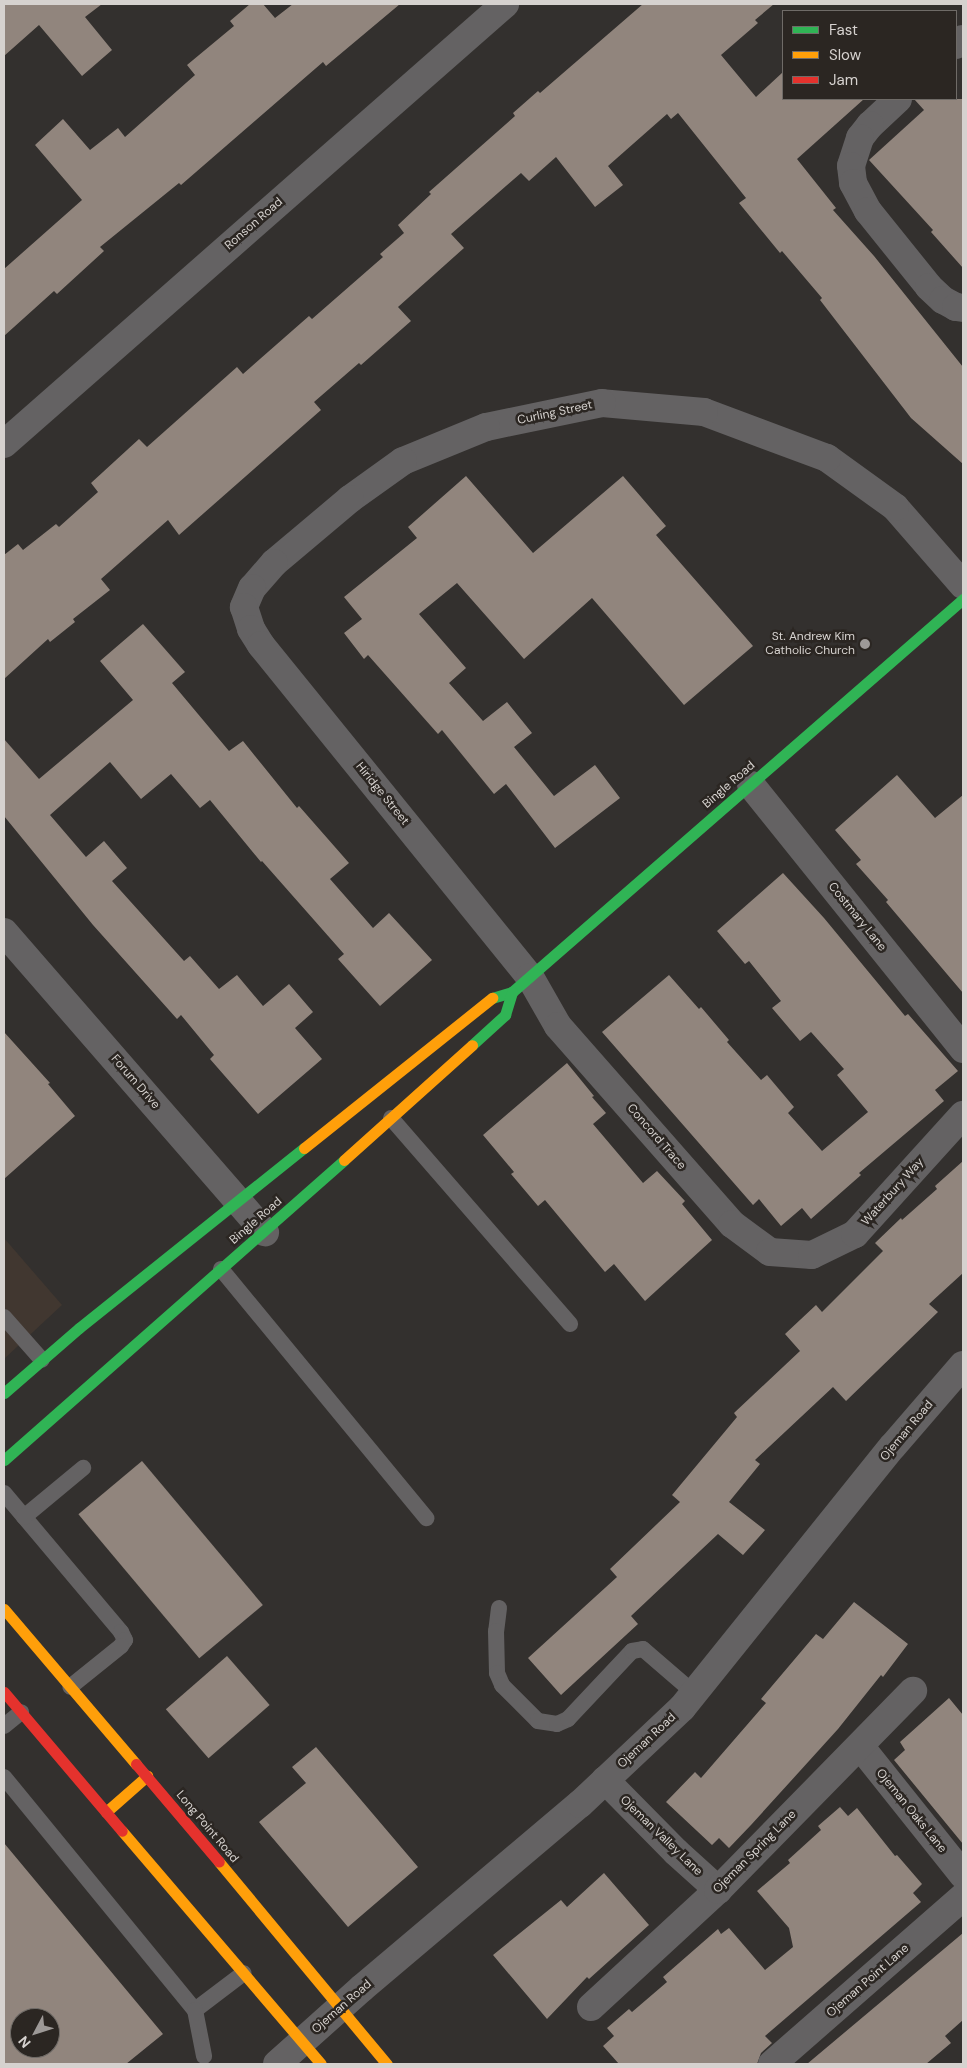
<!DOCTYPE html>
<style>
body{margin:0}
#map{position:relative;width:967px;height:2068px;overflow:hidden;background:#33302e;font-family:"DM Sans",sans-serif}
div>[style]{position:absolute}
.built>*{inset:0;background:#413730}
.building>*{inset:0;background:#91857d;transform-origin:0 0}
.lane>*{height:16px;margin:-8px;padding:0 8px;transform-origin:8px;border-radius:8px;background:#646263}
.street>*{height:28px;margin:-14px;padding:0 14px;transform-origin:14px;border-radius:14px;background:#646263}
.fast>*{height:11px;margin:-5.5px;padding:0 5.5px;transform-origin:5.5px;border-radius:5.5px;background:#30b455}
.slow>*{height:11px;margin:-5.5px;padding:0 5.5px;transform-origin:5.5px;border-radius:5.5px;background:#ff9f0a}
.jam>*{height:11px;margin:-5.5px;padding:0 5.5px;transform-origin:5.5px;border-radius:5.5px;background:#e5322d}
.dots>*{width:14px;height:14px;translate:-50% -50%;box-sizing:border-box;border:2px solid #2b2622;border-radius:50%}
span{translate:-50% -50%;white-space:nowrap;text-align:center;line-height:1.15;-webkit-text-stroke:5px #2b2622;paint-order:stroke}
.street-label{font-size:12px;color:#d6d2cf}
.poi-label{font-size:12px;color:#d6d2cf}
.right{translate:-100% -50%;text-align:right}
.frame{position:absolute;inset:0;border:5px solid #d6d2cf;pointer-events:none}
.legend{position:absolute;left:782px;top:10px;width:175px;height:90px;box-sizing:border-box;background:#2b2622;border:1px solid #6f6b67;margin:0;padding:6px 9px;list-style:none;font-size:15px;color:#d6d2cf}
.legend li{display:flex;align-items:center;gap:10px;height:25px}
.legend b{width:25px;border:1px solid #6f6b67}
.north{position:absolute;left:10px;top:2008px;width:50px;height:50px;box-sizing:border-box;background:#2b2622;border:1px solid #6f6b67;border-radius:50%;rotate:230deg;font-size:14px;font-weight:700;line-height:20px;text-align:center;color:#d6d2cf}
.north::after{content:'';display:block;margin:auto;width:18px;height:22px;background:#9d9997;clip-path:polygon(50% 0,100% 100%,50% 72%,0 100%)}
</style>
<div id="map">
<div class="built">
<div style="clip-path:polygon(4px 1238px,62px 1305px,4px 1359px)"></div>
</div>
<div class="building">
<div style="clip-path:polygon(4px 4px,102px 4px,85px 17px,112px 50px,82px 76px,39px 25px,4px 56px)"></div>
<div style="clip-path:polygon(250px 4px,263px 4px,275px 18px,293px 4px,400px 4px,326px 66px,323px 62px,181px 185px,179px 183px,100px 247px,104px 251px,57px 294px,54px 291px,4px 336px,4px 269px,82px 200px,35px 145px,63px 119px,90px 150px,118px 128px,125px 137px,195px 75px,187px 65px,234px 26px,230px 21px)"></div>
<div style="clip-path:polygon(643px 4px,774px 4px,755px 20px,758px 23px,721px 55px,756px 97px,783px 72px,783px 99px,864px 99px,797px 159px,836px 208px,833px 210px,874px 256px,963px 367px,963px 464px,911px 418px,820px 300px,822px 298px,782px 251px,780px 253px,739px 203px,746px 198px,678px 113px,671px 119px,667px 114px,608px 166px,623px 185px,595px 207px,556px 157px,529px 181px,521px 173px,451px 234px,464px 248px,398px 307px,411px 321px,361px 365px,359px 363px,314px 402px,321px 410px,179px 535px,168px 520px,101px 579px,110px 590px,73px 619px,75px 622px,50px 642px,48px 639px,4px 679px,4px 555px,18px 544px,23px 550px,56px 524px,59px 527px,98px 492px,91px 483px,139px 439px,147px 447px,237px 367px,243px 374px,309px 316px,312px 319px,383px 257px,380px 254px,404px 233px,398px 225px,431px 194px,429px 192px,515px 116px,513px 113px,538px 91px,540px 93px)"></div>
<div style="clip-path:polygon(914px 99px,963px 99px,963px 268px,931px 232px,933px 230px,869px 160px,924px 110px)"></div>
<div style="clip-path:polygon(466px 476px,533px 553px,623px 476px,666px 526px,656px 535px,753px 646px,684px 705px,592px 598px,524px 659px,457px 583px,419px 614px,466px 668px,449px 683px,483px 721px,507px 702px,532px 733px,514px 747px,554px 796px,595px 765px,620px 798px,555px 848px,506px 784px,494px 794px,442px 730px,438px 734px,368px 655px,364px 659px,344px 633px,362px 619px,344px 597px,417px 538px,408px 527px)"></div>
<div style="clip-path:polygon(143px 624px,185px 672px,172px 683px,229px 751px,243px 741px,297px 808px,299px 806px,349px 863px,330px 879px,373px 928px,389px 913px,432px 960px,380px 1006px,338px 959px,344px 954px,262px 861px,261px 862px,210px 800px,200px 808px,171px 774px,141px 799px,110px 762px,50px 815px,86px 857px,104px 841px,127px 868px,112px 881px,184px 961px,190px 956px,219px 989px,237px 975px,263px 1006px,289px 984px,313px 1012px,295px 1028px,322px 1059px,258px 1114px,210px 1059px,214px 1055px,181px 1015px,177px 1019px,93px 925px,4px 816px,4px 739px,39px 779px,133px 700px,100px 661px)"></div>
<div style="clip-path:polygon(897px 775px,935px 818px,963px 795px,963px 993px,886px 902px,888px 900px,856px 864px,861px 860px,835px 830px)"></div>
<div style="clip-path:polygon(783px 873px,824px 918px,905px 1016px,908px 1014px,958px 1071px,935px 1090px,944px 1101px,859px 1173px,861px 1175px,811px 1219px,802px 1208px,781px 1226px,759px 1199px,753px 1205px,602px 1032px,669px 975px,699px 1009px,701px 1007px,729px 1040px,727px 1042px,761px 1080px,767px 1075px,794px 1107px,788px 1113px,822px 1151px,868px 1112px,837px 1075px,844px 1069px,811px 1032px,800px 1041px,772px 1008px,781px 1001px,749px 961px,745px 964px,717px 931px)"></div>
<div style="clip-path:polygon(4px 1032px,50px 1083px,48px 1084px,75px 1116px,4px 1179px)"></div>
<div style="clip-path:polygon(567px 1063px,594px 1096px,592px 1097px,606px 1113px,593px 1124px,643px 1183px,657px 1171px,685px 1201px,682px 1204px,712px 1240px,645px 1301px,614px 1264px,605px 1272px,545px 1200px,538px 1206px,511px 1174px,514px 1172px,483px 1135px)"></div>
<div style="clip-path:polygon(963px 1161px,963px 1273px,929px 1304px,938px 1312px,846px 1401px,833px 1387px,755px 1460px,760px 1464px,729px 1502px,765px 1530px,743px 1555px,718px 1534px,631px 1616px,638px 1624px,561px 1695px,528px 1658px,617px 1577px,610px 1569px,680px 1502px,672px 1495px,737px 1417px,734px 1413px,800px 1351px,785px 1334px,816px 1305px,822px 1312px,883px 1251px,875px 1243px,901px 1218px,902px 1220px,937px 1189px,935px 1186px)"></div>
<div style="left:142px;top:1461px;width:188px;height:83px;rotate:50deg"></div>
<div style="clip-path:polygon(854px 1602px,908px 1644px,883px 1677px,881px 1675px,838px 1729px,751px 1825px,729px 1848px,719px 1838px,712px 1845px,666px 1802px,695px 1772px,701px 1778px,766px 1703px,761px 1699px,816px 1634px,823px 1639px)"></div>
<div style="left:227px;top:1656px;width:65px;height:81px;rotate:49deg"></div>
<div style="clip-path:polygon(949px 1698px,963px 1715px,963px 1844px,894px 1760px,905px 1750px,900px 1742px)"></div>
<div style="clip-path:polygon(316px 1747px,418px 1867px,348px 1927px,259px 1822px,306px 1783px,292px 1767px)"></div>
<div style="clip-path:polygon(840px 1807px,848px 1816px,857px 1808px,895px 1856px,897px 1855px,922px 1884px,913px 1893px,921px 1902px,765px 2036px,772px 2043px,761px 2053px,757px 2064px,619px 2064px,603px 2046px,614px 2036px,607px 2028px,629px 2009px,632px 2012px,667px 1982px,663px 1977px,718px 1929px,721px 1934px,729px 1928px,765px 1970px,793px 1947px,789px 1928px,757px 1891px,790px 1863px,788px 1860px,821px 1830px,818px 1826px)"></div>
<div style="clip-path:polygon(evenodd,4px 1843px,163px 2034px,126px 2064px,4px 2064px,4px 1843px,20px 2018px,50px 2018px,50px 2048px,20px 2048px,20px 2018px)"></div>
<div style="clip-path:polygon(604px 1873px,649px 1925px,589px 1979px,587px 1977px,547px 2019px,493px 1955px,561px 1900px,567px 1907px)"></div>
<div style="clip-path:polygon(963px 1933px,963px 2020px,945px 2036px,951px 2043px,926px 2064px,807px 2064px)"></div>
</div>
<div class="lane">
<div style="left:391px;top:1118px;width:273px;rotate:49deg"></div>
<div style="left:221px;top:1269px;width:323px;rotate:50.5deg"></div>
<div style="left:4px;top:1317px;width:57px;rotate:48.5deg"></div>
<div style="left:4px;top:1493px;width:182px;rotate:49.9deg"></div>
<div style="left:121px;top:1632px;width:9px;rotate:63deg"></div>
<div style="left:125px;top:1640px;width:7px;rotate:124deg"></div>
<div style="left:121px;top:1646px;width:65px;rotate:141.2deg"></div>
<div style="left:24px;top:1517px;width:77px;rotate:-39.7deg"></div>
<div style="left:499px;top:1608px;width:23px;rotate:97deg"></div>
<div style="left:496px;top:1631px;width:42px;rotate:88.6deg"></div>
<div style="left:497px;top:1673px;width:13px;rotate:67deg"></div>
<div style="left:502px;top:1685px;width:51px;rotate:45deg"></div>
<div style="left:538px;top:1721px;width:19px;rotate:9deg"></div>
<div style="left:557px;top:1724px;width:12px;rotate:-24deg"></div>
<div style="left:568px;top:1719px;width:93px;rotate:-46.7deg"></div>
<div style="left:632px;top:1651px;width:11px;rotate:-10deg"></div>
<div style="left:643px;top:1649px;width:67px;rotate:40.8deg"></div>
<div style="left:4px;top:1726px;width:22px;rotate:-39deg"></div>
<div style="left:4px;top:1777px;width:301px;rotate:50.7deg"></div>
<div style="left:195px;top:2010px;width:61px;rotate:-37.1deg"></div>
<div style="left:195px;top:2010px;width:47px;rotate:78.9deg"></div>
</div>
<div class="street">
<div style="left:956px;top:45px;width:9px;rotate:-41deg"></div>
<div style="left:898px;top:99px;width:38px;rotate:137deg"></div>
<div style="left:870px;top:125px;width:16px;rotate:128deg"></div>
<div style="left:860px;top:138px;width:29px;rotate:108deg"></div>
<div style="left:851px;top:166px;width:17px;rotate:83deg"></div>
<div style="left:853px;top:183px;width:32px;rotate:62deg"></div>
<div style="left:868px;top:211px;width:97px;rotate:51.2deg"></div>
<div style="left:929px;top:287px;width:19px;rotate:43deg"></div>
<div style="left:943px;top:300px;width:15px;rotate:28deg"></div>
<div style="left:956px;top:307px;width:7px;rotate:8deg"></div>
<div style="left:4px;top:444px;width:667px;rotate:-41.29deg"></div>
<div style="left:963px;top:585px;width:103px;rotate:-131.1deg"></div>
<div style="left:895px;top:507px;width:84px;rotate:-144.2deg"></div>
<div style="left:827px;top:458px;width:131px;rotate:-159.5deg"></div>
<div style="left:704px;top:412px;width:102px;rotate:-175deg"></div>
<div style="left:602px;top:403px;width:118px;rotate:168.3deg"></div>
<div style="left:486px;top:427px;width:90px;rotate:157.7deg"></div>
<div style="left:403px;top:461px;width:65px;rotate:144.4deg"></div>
<div style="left:350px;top:499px;width:99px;rotate:139.9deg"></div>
<div style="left:274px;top:563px;width:33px;rotate:131deg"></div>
<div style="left:252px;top:588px;width:21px;rotate:113deg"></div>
<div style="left:244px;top:607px;width:23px;rotate:72deg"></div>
<div style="left:251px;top:629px;width:19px;rotate:58deg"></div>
<div style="left:261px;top:645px;width:427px;rotate:51deg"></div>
<div style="left:530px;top:977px;width:56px;rotate:60.3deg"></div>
<div style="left:558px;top:1026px;width:264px;rotate:48.7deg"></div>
<div style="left:732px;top:1224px;width:47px;rotate:36.4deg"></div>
<div style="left:770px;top:1252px;width:42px;rotate:4.1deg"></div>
<div style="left:812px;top:1255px;width:48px;rotate:-26deg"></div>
<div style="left:855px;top:1234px;width:161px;rotate:-47.8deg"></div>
<div style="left:751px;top:785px;width:339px;rotate:51.2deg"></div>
<div style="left:4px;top:932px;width:398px;rotate:49deg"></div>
<div style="left:860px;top:1746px;width:165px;rotate:51.4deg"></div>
<div style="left:605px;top:1780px;width:101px;rotate:45.4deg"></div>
<div style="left:676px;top:1852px;width:57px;rotate:42.1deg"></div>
<div style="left:591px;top:2007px;width:173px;rotate:-42.7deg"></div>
<div style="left:718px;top:1890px;width:279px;rotate:-45.6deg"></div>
<div style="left:277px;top:2064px;width:114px;rotate:-41.8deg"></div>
<div style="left:362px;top:1988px;width:285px;rotate:-40.2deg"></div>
<div style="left:580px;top:1804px;width:140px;rotate:-43.3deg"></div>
<div style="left:682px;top:1708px;width:336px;rotate:-51.2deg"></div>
<div style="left:893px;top:1446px;width:107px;rotate:-49.2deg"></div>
<div style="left:772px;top:2064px;width:254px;rotate:-41.2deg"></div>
</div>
<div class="fast">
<div style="left:492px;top:998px;width:21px;rotate:-17deg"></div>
<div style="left:512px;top:992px;width:598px;rotate:-41.07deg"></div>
<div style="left:472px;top:1045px;width:45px;rotate:-42.3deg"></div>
<div style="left:505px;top:1015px;width:24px;rotate:-73deg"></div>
<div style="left:4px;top:1393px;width:99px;rotate:-40.9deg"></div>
<div style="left:79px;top:1328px;width:288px;rotate:-38.7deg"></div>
<div style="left:4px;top:1460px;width:453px;rotate:-41.4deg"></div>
</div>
<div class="slow">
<div style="left:304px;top:1148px;width:241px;rotate:-38.6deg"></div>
<div style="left:344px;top:1160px;width:172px;rotate:-41.9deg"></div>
<div style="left:4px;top:1609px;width:204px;rotate:49.6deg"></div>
<div style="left:106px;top:1812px;width:55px;rotate:-41.3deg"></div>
<div style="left:122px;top:1831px;width:306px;rotate:49.5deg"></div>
<div style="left:219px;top:1862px;width:263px;rotate:50.3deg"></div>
</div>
<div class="jam">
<div style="left:4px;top:1692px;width:182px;rotate:49.7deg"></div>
<div style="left:136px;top:1764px;width:128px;rotate:49.7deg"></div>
</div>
<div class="dots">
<div style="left:865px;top:644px;background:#9d9997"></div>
</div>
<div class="street-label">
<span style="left:254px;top:224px;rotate:-41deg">Ronson Road</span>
<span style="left:555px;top:413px;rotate:-12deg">Curling Street</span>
<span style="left:729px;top:785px;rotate:-41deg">Bingle Road</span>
<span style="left:382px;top:794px;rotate:51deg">Hiridge Street</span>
<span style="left:857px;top:917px;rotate:51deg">Costmary Lane</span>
<span style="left:135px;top:1082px;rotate:49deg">Forum Drive</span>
<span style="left:656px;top:1137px;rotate:49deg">Concord Trace</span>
<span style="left:893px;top:1192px;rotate:-48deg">Waterbury Way</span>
<span style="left:256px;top:1221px;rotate:-41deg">Bingle Road</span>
<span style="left:907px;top:1431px;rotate:-50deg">Ojeman Road</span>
<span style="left:647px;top:1741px;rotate:-43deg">Ojeman Road</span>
<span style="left:911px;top:1811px;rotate:51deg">Ojeman Oaks Lane</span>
<span style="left:207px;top:1827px;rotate:50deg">Long Point Road</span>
<span style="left:661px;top:1836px;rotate:44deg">Ojeman Valley Lane</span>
<span style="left:755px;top:1852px;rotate:-45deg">Ojeman Spring Lane</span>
<span style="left:868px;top:1981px;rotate:-41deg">Ojeman Point Lane</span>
<span style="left:342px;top:2007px;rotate:-41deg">Ojeman Road</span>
</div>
<div class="poi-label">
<span class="right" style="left:855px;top:644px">St. Andrew Kim<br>Catholic Church</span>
</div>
<div class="frame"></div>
<ul class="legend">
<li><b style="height:6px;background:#30b455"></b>Fast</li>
<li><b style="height:6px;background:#ff9f0a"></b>Slow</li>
<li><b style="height:6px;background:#e5322d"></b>Jam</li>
</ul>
<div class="north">N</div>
</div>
